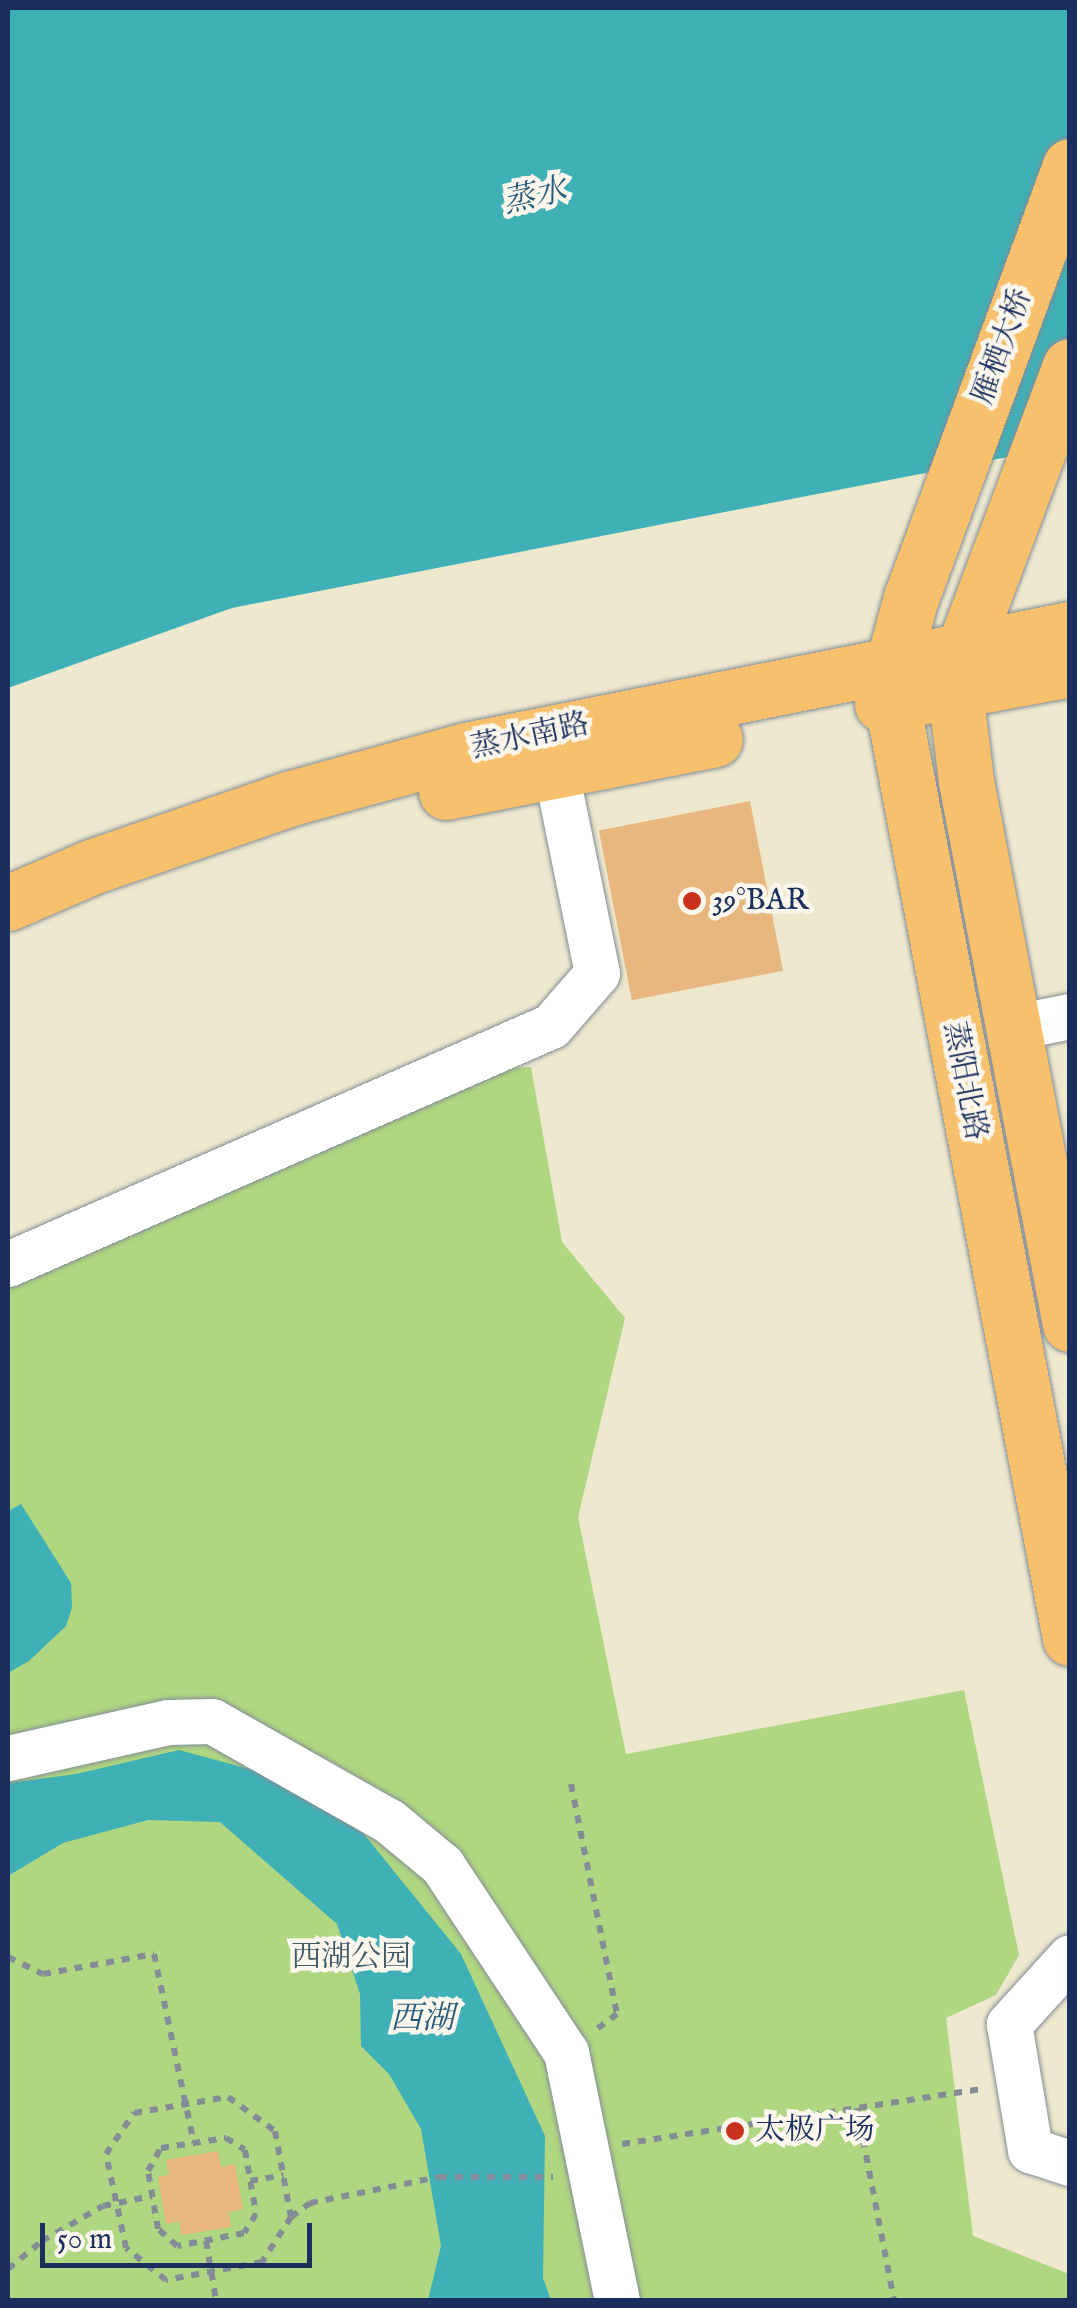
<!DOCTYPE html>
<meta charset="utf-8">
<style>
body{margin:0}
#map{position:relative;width:1077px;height:2308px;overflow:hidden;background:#eee9ce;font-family:"IM FELL English","Noto Serif SC",serif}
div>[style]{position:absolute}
.green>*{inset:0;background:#afd680}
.water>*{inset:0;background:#3fb0b6}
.building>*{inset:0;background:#e8b780;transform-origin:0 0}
.path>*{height:6px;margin-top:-3px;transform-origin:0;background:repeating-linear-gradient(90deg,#848c96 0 8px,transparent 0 16px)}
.roads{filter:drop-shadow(0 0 2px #848c96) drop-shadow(0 0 2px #848c96)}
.minor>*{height:45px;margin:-22.5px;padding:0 22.5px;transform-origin:22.5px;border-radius:22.5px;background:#fff}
.major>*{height:55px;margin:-27.5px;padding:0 27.5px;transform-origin:27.5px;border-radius:27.5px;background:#f7c06c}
.dots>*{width:28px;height:28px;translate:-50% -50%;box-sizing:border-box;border:5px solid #fbf7ec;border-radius:50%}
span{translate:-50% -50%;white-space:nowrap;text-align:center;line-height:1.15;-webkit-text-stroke:9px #fbf7ec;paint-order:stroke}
.street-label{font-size:30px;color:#1b2f5e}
.poi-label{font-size:30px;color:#1b2f5e}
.left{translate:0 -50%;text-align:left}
.park-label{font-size:30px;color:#405966}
.water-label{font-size:32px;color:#285c7d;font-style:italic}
.frame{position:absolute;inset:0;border:10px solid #1b2f5e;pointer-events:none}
.scale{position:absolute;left:40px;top:2223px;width:272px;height:45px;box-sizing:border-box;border:5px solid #1b2f5e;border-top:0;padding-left:12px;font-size:30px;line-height:35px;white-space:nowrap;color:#1b2f5e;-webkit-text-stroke:8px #fbf7ec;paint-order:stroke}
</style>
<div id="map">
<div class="green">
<div style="clip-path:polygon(531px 1067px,562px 1242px,625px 1318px,578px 1517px,626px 1754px,964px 1690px,1019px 1955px,996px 1995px,946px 2018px,973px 2236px,1069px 2274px,1069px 2300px,8px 2300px,8px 1280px,479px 1070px)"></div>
</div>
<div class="water">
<div style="clip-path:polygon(8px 8px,1069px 8px,1069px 445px,232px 608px,8px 688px)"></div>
<div style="clip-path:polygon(21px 1504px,71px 1583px,72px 1608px,66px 1626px,29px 1661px,8px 1673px,8px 1511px)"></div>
<div style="clip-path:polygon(179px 1750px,272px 1775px,346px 1812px,461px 1954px,545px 2136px,543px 2278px,551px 2300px,428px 2300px,441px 2246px,421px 2129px,389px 2074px,361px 2046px,360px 1994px,337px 1924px,220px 1822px,148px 1820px,63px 1843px,8px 1876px,8px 1783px,76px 1774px)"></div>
</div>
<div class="building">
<div style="left:750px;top:801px;width:173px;height:154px;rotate:79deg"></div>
<div style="clip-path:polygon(218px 2151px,221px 2167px,235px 2164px,243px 2209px,229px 2212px,231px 2227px,182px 2235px,179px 2221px,166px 2224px,158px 2177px,169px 2175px,166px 2160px)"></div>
</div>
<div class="path">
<div style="left:571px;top:1784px;width:235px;rotate:78.7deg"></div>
<div style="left:617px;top:2014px;width:26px;rotate:143deg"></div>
<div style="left:8px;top:1957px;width:39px;rotate:26deg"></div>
<div style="left:43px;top:1974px;width:113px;rotate:-10.2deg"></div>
<div style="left:154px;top:1954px;width:193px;rotate:78.1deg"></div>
<div style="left:228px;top:2097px;width:58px;rotate:35.9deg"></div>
<div style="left:275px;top:2131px;width:87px;rotate:79.5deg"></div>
<div style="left:291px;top:2217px;width:54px;rotate:122.8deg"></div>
<div style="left:262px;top:2262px;width:98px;rotate:169.4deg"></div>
<div style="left:166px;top:2280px;width:51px;rotate:-141.3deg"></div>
<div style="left:126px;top:2248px;width:96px;rotate:-102deg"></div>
<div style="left:106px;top:2154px;width:50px;rotate:-55.7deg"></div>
<div style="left:134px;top:2113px;width:95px;rotate:-9.7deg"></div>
<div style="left:857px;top:2108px;width:196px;rotate:79.1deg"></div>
<div style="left:226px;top:2138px;width:22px;rotate:32deg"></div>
<div style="left:245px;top:2150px;width:65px;rotate:80.2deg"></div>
<div style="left:256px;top:2214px;width:22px;rotate:122deg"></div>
<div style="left:244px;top:2233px;width:68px;rotate:169deg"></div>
<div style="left:177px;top:2246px;width:25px;rotate:-138deg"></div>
<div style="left:158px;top:2229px;width:59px;rotate:-99.8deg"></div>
<div style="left:148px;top:2171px;width:26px;rotate:-61deg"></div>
<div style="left:161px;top:2148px;width:66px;rotate:-8.7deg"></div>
<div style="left:622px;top:2144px;width:362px;rotate:-8.7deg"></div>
<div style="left:250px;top:2181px;width:34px;rotate:-10deg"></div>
<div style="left:291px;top:2217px;width:24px;rotate:-36deg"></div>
<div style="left:310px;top:2203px;width:132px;rotate:-11.4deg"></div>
<div style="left:439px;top:2177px;width:114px"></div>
<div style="left:206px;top:2241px;width:60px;rotate:80.4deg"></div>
<div style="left:8px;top:2269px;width:44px;rotate:-39.5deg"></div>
<div style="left:42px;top:2241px;width:70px;rotate:-29.8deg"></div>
<div style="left:103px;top:2206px;width:50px;rotate:-11.5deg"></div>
</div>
<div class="roads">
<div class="minor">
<div style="left:1015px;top:1027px;width:56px;rotate:-11.3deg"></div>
<div style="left:8px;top:1264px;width:593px;rotate:-23.67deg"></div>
<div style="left:551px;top:1026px;width:70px;rotate:-49deg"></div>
<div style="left:597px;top:973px;width:205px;rotate:-101.5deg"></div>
<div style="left:8px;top:1758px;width:164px;rotate:-12.7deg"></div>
<div style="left:168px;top:1722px;width:44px;rotate:-1.3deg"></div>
<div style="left:212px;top:1721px;width:203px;rotate:29.5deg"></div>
<div style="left:389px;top:1821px;width:69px;rotate:39.7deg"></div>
<div style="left:442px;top:1865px;width:224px;rotate:56.5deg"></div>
<div style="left:566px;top:2052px;width:253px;rotate:78.4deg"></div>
<div style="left:1070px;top:1957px;width:91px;rotate:132.3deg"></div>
<div style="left:1009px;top:2024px;width:128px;rotate:80.5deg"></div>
<div style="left:1030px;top:2150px;width:42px;rotate:18deg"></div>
</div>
<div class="major">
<div style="left:1070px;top:166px;width:459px;rotate:110.2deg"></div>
<div style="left:911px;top:597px;width:69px;rotate:105deg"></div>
<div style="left:893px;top:664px;width:38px;rotate:92deg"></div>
<div style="left:892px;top:702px;width:953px;rotate:79.23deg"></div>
<div style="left:1070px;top:366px;width:303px;rotate:110.6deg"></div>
<div style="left:963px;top:650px;width:42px;rotate:101deg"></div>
<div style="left:955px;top:691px;width:91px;rotate:83deg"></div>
<div style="left:966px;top:781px;width:553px;rotate:79.16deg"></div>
<div style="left:882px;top:704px;width:191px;rotate:-10.5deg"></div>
<div style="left:446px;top:792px;width:274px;rotate:-11.1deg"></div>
<div style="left:8px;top:903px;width:90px;rotate:-23.4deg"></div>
<div style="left:91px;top:867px;width:208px;rotate:-19deg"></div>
<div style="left:288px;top:799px;width:185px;rotate:-15.4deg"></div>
<div style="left:466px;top:750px;width:616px;rotate:-11.33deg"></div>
</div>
</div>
<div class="dots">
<div style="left:692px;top:901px;background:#c8321e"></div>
<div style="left:735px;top:2131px;background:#c8321e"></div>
</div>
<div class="street-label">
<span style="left:1003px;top:347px;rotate:-70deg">雁栖大桥</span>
<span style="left:530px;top:737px;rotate:-12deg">蒸水南路</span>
<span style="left:964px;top:1081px;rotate:79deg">蒸阳北路</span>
</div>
<div class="poi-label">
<span class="left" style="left:712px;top:901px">39°BAR</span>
<span class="left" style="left:755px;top:2131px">太极广场</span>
</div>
<div class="park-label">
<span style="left:351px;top:1958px">西湖公园</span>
</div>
<div class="water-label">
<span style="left:535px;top:198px;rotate:-13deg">蒸水</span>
<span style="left:422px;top:2020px">西湖</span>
</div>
<div class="frame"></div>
<div class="scale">50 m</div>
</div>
